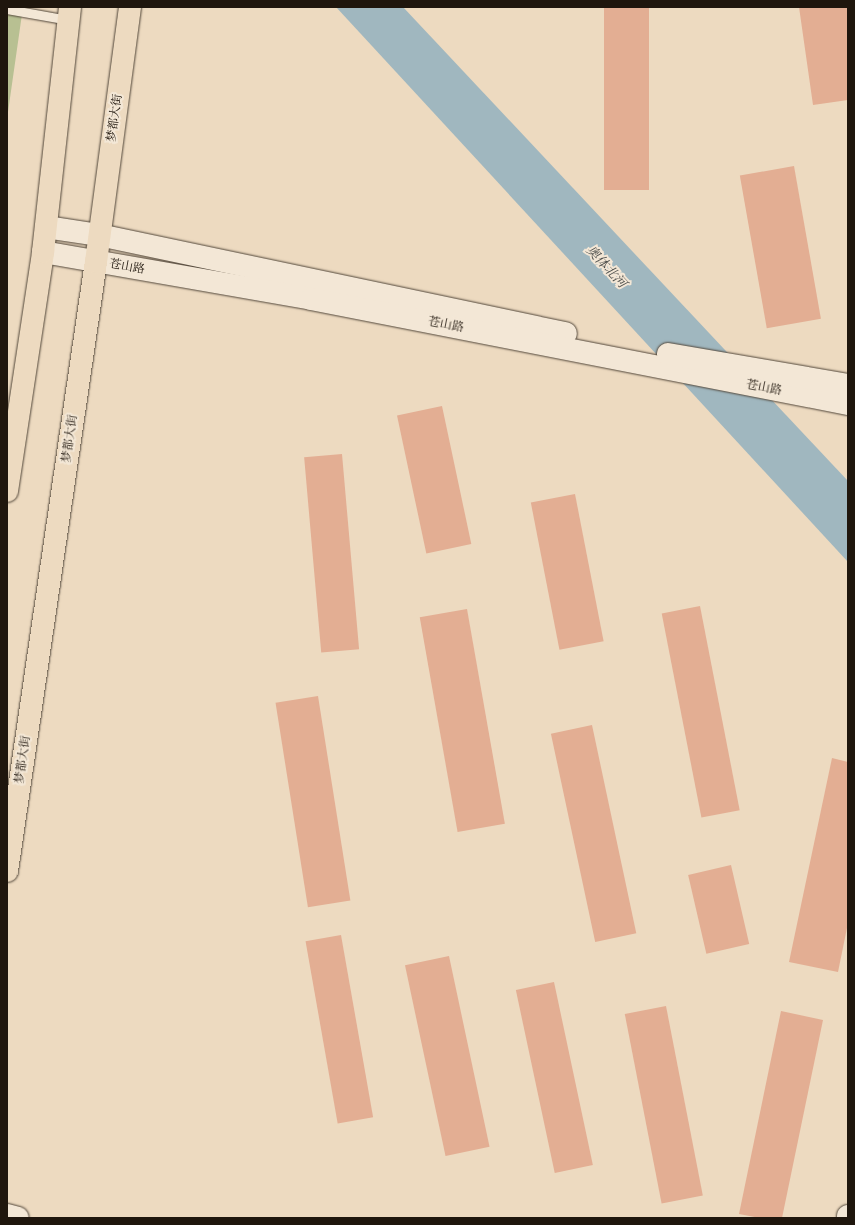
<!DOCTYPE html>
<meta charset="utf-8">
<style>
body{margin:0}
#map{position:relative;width:855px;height:1225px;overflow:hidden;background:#eddac0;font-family:"IM FELL Great Primer","Noto Serif SC",serif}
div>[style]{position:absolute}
.green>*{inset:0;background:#b8c092}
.water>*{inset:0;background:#a0b7bf}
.building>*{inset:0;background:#e3ae93;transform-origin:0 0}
.roads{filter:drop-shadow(0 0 1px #52473a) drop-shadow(0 0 1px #52473a)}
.lane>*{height:9px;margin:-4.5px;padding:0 4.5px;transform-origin:4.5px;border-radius:4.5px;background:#f3e7d6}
.secondary>*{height:22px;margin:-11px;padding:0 11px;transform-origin:11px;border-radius:11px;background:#f3e7d6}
.primary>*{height:22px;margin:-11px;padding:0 11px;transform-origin:11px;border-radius:11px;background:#eddac0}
span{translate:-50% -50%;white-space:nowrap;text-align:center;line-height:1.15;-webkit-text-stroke:4px #f3e7d6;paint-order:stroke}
.street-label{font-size:12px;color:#1f160d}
.water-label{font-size:13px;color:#4c4e4b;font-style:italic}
.frame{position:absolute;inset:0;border:8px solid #1f160d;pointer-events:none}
</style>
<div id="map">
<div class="green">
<div style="clip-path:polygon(7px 7px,23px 7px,7px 119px)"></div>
</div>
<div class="water">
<div style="clip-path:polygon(336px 7px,403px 7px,848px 481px,848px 562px)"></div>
</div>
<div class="building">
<div style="left:604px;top:7px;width:45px;height:183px"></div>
<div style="clip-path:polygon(799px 7px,848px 7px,848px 100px,813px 105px)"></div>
<div style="left:794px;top:166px;width:155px;height:55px;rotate:80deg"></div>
<div style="left:442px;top:406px;width:141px;height:46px;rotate:78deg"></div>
<div style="left:342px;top:454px;width:196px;height:38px;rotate:85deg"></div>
<div style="left:575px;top:494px;width:150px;height:45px;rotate:79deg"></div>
<div style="left:700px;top:606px;width:208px;height:39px;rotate:79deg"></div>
<div style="left:467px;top:609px;width:218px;height:48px;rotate:80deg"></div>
<div style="left:318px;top:696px;width:207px;height:43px;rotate:81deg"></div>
<div style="left:592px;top:725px;width:213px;height:42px;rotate:78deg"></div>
<div style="clip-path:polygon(832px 758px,848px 762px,848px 923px,838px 972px,789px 962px)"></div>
<div style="left:731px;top:865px;width:81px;height:44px;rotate:77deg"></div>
<div style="left:341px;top:935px;width:185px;height:36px;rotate:80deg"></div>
<div style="left:449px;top:956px;width:195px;height:45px;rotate:78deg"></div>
<div style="left:554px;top:982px;width:187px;height:39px;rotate:78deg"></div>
<div style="left:666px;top:1006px;width:193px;height:42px;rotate:79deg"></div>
<div style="clip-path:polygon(781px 1011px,823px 1020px,782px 1218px,760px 1218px,739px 1214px)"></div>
</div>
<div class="roads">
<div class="lane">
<div style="left:7px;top:9px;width:63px;rotate:10.1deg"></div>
</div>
<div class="secondary">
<div style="left:46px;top:227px;width:54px;rotate:8.6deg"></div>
<div style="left:99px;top:235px;width:477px;rotate:11.9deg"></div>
<div style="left:43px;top:252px;width:272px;rotate:9.9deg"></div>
<div style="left:311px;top:299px;width:547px;rotate:11.06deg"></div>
<div style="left:668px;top:354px;width:183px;rotate:9.8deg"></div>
<div style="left:7px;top:1215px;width:11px;rotate:15deg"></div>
<div style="left:848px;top:1218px;width:2px;rotate:-90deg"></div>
</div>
<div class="primary">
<div style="left:7px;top:491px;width:242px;rotate:-81.4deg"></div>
<div style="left:43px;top:252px;width:246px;rotate:-83.7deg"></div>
<div style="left:7px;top:871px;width:615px;rotate:-81.69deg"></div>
<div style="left:96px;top:262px;width:257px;rotate:-82.4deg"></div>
</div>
</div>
<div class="street-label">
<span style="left:115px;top:118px;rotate:-82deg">梦都大街</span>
<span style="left:127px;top:267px;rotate:10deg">苍山路</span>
<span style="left:446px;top:325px;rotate:11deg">苍山路</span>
<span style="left:764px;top:388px;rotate:11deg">苍山路</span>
<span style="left:70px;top:439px;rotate:-82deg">梦都大街</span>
<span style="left:23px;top:760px;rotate:-82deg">梦都大街</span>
</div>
<div class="water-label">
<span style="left:606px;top:267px;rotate:47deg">奥体北河</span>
</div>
<div class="frame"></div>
</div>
